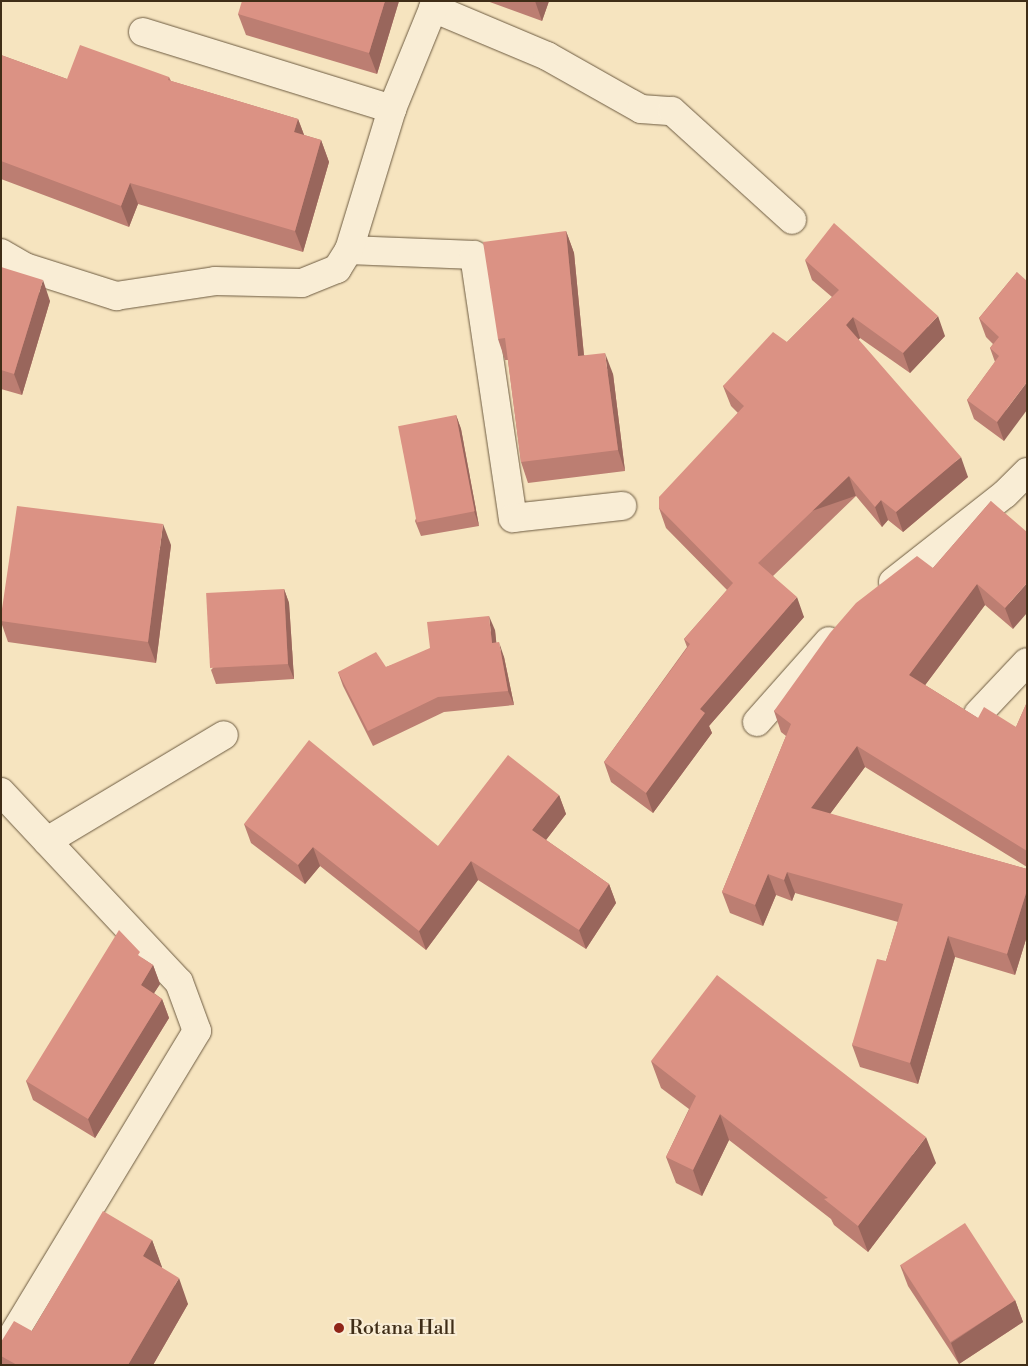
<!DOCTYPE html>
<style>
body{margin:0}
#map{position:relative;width:1028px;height:1366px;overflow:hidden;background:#f6e4bf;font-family:"Libre Bodoni",serif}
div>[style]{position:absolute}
.roads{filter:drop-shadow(0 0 1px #6d5b41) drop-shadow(0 0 1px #6d5b41)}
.minor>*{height:28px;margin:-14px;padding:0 14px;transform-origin:14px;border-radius:14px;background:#f9edd5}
.wall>*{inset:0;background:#bc7e72}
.shaded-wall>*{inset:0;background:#99665c;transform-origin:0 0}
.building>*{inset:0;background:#db9284;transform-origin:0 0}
.dots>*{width:14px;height:14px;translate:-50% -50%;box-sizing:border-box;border:2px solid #f9edd5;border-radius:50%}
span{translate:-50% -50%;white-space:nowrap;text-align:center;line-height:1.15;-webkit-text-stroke:4px #f9edd5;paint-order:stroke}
.poi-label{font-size:20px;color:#3f2d17}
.left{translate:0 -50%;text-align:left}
.frame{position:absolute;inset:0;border:2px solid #3f2d17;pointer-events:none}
</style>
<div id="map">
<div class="roads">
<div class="minor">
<div style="left:433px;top:8px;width:124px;rotate:22.8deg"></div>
<div style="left:547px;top:56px;width:108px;rotate:29.4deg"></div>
<div style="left:641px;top:109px;width:31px;rotate:4deg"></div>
<div style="left:672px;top:111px;width:162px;rotate:42.2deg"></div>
<div style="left:143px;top:32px;width:261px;rotate:17.2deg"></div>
<div style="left:349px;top:250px;width:125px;rotate:2.3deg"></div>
<div style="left:474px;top:255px;width:266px;rotate:81.6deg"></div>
<div style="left:513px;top:518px;width:110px;rotate:-6.3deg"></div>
<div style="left:1px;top:253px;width:28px;rotate:30deg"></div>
<div style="left:25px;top:267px;width:96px;rotate:17.7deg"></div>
<div style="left:116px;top:296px;width:100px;rotate:-8.6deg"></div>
<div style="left:215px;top:281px;width:87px;rotate:1.3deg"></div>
<div style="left:302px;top:283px;width:38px;rotate:-22deg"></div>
<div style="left:337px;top:269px;width:22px;rotate:-58deg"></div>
<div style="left:349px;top:250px;width:147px;rotate:-73deg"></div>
<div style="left:392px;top:109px;width:117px;rotate:-67.8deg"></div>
<div style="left:893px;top:582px;width:142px;rotate:-38.2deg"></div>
<div style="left:1005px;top:494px;width:31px;rotate:-45deg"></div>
<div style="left:978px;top:714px;width:71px;rotate:-46.7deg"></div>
<div style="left:757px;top:722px;width:108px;rotate:-48.4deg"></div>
<div style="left:1px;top:792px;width:260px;rotate:46.9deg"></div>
<div style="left:179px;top:982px;width:52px;rotate:69.8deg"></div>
<div style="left:197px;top:1031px;width:379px;rotate:121.2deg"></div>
<div style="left:47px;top:841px;width:206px;rotate:-30.9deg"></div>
</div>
</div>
<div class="wall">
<div style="clip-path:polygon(399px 1px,377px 74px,246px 35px,238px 14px)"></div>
<div style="clip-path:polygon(487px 1px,549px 1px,542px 21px)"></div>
<div style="clip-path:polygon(1px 55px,67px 79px,169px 77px,171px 81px,298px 119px,304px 135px,321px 140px,329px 162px,303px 252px,138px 204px,129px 227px,1px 179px)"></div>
<div style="clip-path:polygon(566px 231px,574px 253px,584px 355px,613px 374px,625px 471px,528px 483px,521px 462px,508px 360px,505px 360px,498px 339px)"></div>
<div style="clip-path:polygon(805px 260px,945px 336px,910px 373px,860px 338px,858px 340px,968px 477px,903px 532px,888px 520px,882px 527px,856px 496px,773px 576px,804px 617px,709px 726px,712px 733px,653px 813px,611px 782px,604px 762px,687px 647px,684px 639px,727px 590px,666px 528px,659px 508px,738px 413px,731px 406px,723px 386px,787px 342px,832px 297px,812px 280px)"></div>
<div style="clip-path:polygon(1px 267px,50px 301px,22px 395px,1px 389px)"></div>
<div style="clip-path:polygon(1017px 272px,1004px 441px,974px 419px,967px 400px,995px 362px,990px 348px,993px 344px,986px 337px,979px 318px)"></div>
<div style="clip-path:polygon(456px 415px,461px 429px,479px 526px,421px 536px,415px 521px)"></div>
<div style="clip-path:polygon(991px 501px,1013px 629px,985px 605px,925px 685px,978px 718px,1016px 727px,1027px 702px,1027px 867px,865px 767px,830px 814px,1027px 869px,1027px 936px,1015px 975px,955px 957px,918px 1084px,860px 1067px,852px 1045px,886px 961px,898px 922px,795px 893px,792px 901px,776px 895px,763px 926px,730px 913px,722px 892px,786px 736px,781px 732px,774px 711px,933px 568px)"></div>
<div style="clip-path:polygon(171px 545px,156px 663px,8px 642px,1px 622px,1px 616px)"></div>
<div style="clip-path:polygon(284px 589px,289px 603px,294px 679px,216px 684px,211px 670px)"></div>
<div style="clip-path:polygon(495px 630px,496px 643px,504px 657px,514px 705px,444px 712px,373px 746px,343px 686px,338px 672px,386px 667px)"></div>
<div style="clip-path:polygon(559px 795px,566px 814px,546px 840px,609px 884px,616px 903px,586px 949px,478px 880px,426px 950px,320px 866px,305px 884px,251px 843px,244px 824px,438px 846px)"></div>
<div style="clip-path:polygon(142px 958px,153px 965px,160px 984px,154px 993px,162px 999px,169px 1018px,95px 1138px,33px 1100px,26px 1081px)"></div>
<div style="clip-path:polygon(651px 1061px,936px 1163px,868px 1252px,834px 1225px,831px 1219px,729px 1140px,702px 1196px,676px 1183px,666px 1157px,689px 1109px,661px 1088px)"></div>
<div style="clip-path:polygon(152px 1240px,162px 1268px,188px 1304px,153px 1365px,1px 1365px,1px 1342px,32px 1331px)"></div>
<div style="clip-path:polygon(900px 1265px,1015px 1300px,1023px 1322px,959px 1364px,908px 1286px)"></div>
</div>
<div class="shaded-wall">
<div style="clip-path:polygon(385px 1px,399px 1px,377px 74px,369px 53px)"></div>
<div style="clip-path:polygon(535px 1px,549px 1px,542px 21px)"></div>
<div style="clip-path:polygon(298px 119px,306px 140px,294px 132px)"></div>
<div style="clip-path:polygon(321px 140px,329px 162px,303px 252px,295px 231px)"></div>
<div style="clip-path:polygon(130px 183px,138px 204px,129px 227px,121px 206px)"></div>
<div style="clip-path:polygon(566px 231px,574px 253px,586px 377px,578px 356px)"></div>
<div style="clip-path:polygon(43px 280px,50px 301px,22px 395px,14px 374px)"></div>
<div style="clip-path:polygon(938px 316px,945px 336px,910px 373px,903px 353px)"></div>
<div style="clip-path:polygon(853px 317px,860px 338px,853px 346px,846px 325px)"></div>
<div style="clip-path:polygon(605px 353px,613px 374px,625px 471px,618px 450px)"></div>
<div style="clip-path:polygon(1027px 382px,1027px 410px,1004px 441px,997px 422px)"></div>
<div style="clip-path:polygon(456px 415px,461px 429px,479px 526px,474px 511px)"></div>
<div style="clip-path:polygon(961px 457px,968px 477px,903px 532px,896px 512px)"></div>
<div style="left:849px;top:476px;width:21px;height:126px;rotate:71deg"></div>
<div style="clip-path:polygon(881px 500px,888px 520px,882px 527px,875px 507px)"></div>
<div style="clip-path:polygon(163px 524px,171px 545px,156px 663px,148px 642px)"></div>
<div style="clip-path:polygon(1027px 583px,1027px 613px,1013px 629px,1005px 608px)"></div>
<div style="clip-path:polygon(977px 584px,985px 605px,917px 696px,909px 675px)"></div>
<div style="clip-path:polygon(284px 589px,289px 603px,294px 679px,288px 664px)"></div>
<div style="clip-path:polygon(797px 597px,804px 617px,709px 726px,712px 733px,653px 813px,646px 793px,700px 709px)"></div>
<div style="clip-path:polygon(489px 616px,495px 630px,498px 658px,492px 643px)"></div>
<div style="clip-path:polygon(499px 642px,504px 657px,514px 705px,508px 691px)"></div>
<div style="clip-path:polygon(857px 746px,865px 767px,818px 830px,811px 808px)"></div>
<div style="clip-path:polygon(559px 795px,566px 814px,539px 849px,532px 830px)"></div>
<div style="clip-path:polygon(313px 847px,320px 866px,305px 884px,298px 865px)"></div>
<div style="clip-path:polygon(471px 861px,478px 880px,426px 950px,419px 931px)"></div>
<div style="clip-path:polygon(787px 872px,795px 893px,792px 901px,784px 880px)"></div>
<div style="clip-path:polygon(768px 874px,776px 895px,763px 926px,755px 905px)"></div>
<div style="clip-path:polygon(609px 884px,616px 903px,586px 949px,579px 930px)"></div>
<div style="clip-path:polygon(1027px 890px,1027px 936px,1015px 975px,1007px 954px)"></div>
<div style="clip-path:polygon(948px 936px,955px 957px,918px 1084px,910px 1063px)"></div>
<div style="clip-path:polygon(153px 965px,160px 984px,147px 1004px,141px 985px)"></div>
<div style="clip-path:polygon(162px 999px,169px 1018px,95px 1138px,88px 1119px)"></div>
<div style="clip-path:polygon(720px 1114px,729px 1140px,702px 1196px,693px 1170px)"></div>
<div style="clip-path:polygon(926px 1137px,936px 1163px,868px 1252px,858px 1226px)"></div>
<div style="clip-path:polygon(152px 1240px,162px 1267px,152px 1283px,143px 1256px)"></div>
<div style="clip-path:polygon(179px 1278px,188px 1304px,153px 1365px,128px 1365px)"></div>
<div style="clip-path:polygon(1015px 1300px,1023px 1322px,959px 1364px,951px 1343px)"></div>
</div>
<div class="building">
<div style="clip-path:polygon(242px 1px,385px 1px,369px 53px,238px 14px)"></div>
<div style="clip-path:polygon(80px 45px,169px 77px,168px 80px,298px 119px,294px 132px,321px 140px,295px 231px,130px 183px,121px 206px,1px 161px,1px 55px,67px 79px)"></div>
<div style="clip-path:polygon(834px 223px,938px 316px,903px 353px,853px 317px,846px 325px,961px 457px,896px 512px,881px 500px,875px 507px,849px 476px,758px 563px,797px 597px,700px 709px,705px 713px,646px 793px,604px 762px,690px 644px,684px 639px,733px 583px,659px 508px,659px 497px,744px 406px,723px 386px,773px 332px,787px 342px,839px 290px,805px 260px)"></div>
<div style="clip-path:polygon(566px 231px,578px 356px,605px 353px,618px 450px,521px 462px,505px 338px,498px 339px,483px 242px)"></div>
<div style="clip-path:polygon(1px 267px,43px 280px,14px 374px,1px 370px)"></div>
<div style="clip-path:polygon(1017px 272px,1027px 281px,1027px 382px,997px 422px,967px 400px,999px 356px,990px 348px,999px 337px,979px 318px)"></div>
<div style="left:456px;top:415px;width:98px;height:59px;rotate:79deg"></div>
<div style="clip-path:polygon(991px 501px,1027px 532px,1027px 583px,1005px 608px,977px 584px,909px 675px,978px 718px,984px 707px,1016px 727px,1027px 702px,1027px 851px,857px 746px,811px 808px,1027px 869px,1027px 890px,1007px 954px,948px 936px,910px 1063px,852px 1045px,877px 959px,886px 961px,903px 904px,787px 872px,784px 880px,768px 874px,755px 905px,722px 892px,791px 724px,774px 711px,830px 633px,856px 603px,917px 556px,933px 568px)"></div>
<div style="clip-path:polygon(17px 506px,163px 524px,148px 642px,1px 621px,1px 616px)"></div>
<div style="left:284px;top:589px;width:75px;height:78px;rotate:87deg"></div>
<div style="clip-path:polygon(489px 616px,492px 643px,499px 642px,508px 691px,438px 697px,368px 731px,338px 672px,376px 652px,386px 667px,430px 648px,427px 622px)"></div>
<div style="clip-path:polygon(309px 740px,438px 846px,508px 755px,559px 795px,532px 830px,609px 884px,579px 930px,471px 861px,419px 931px,313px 847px,298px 865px,244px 824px)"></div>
<div style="clip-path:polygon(119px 930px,140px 952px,138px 955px,153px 965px,141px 985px,162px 999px,88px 1119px,26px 1081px)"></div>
<div style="clip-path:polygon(717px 975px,926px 1137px,858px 1226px,824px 1199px,828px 1198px,720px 1114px,693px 1170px,666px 1157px,696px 1096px,651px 1061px)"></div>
<div style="clip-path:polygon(103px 1211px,152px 1240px,143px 1256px,179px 1278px,128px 1365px,17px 1365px,1px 1356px,1px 1342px,14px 1321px,32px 1331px)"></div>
<div style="left:965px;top:1223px;width:92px;height:77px;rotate:57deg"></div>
</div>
<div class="dots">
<div style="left:339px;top:1328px;background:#8f2418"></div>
</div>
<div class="poi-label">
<span class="left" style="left:349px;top:1328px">Rotana Hall</span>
</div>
<div class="frame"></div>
</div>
